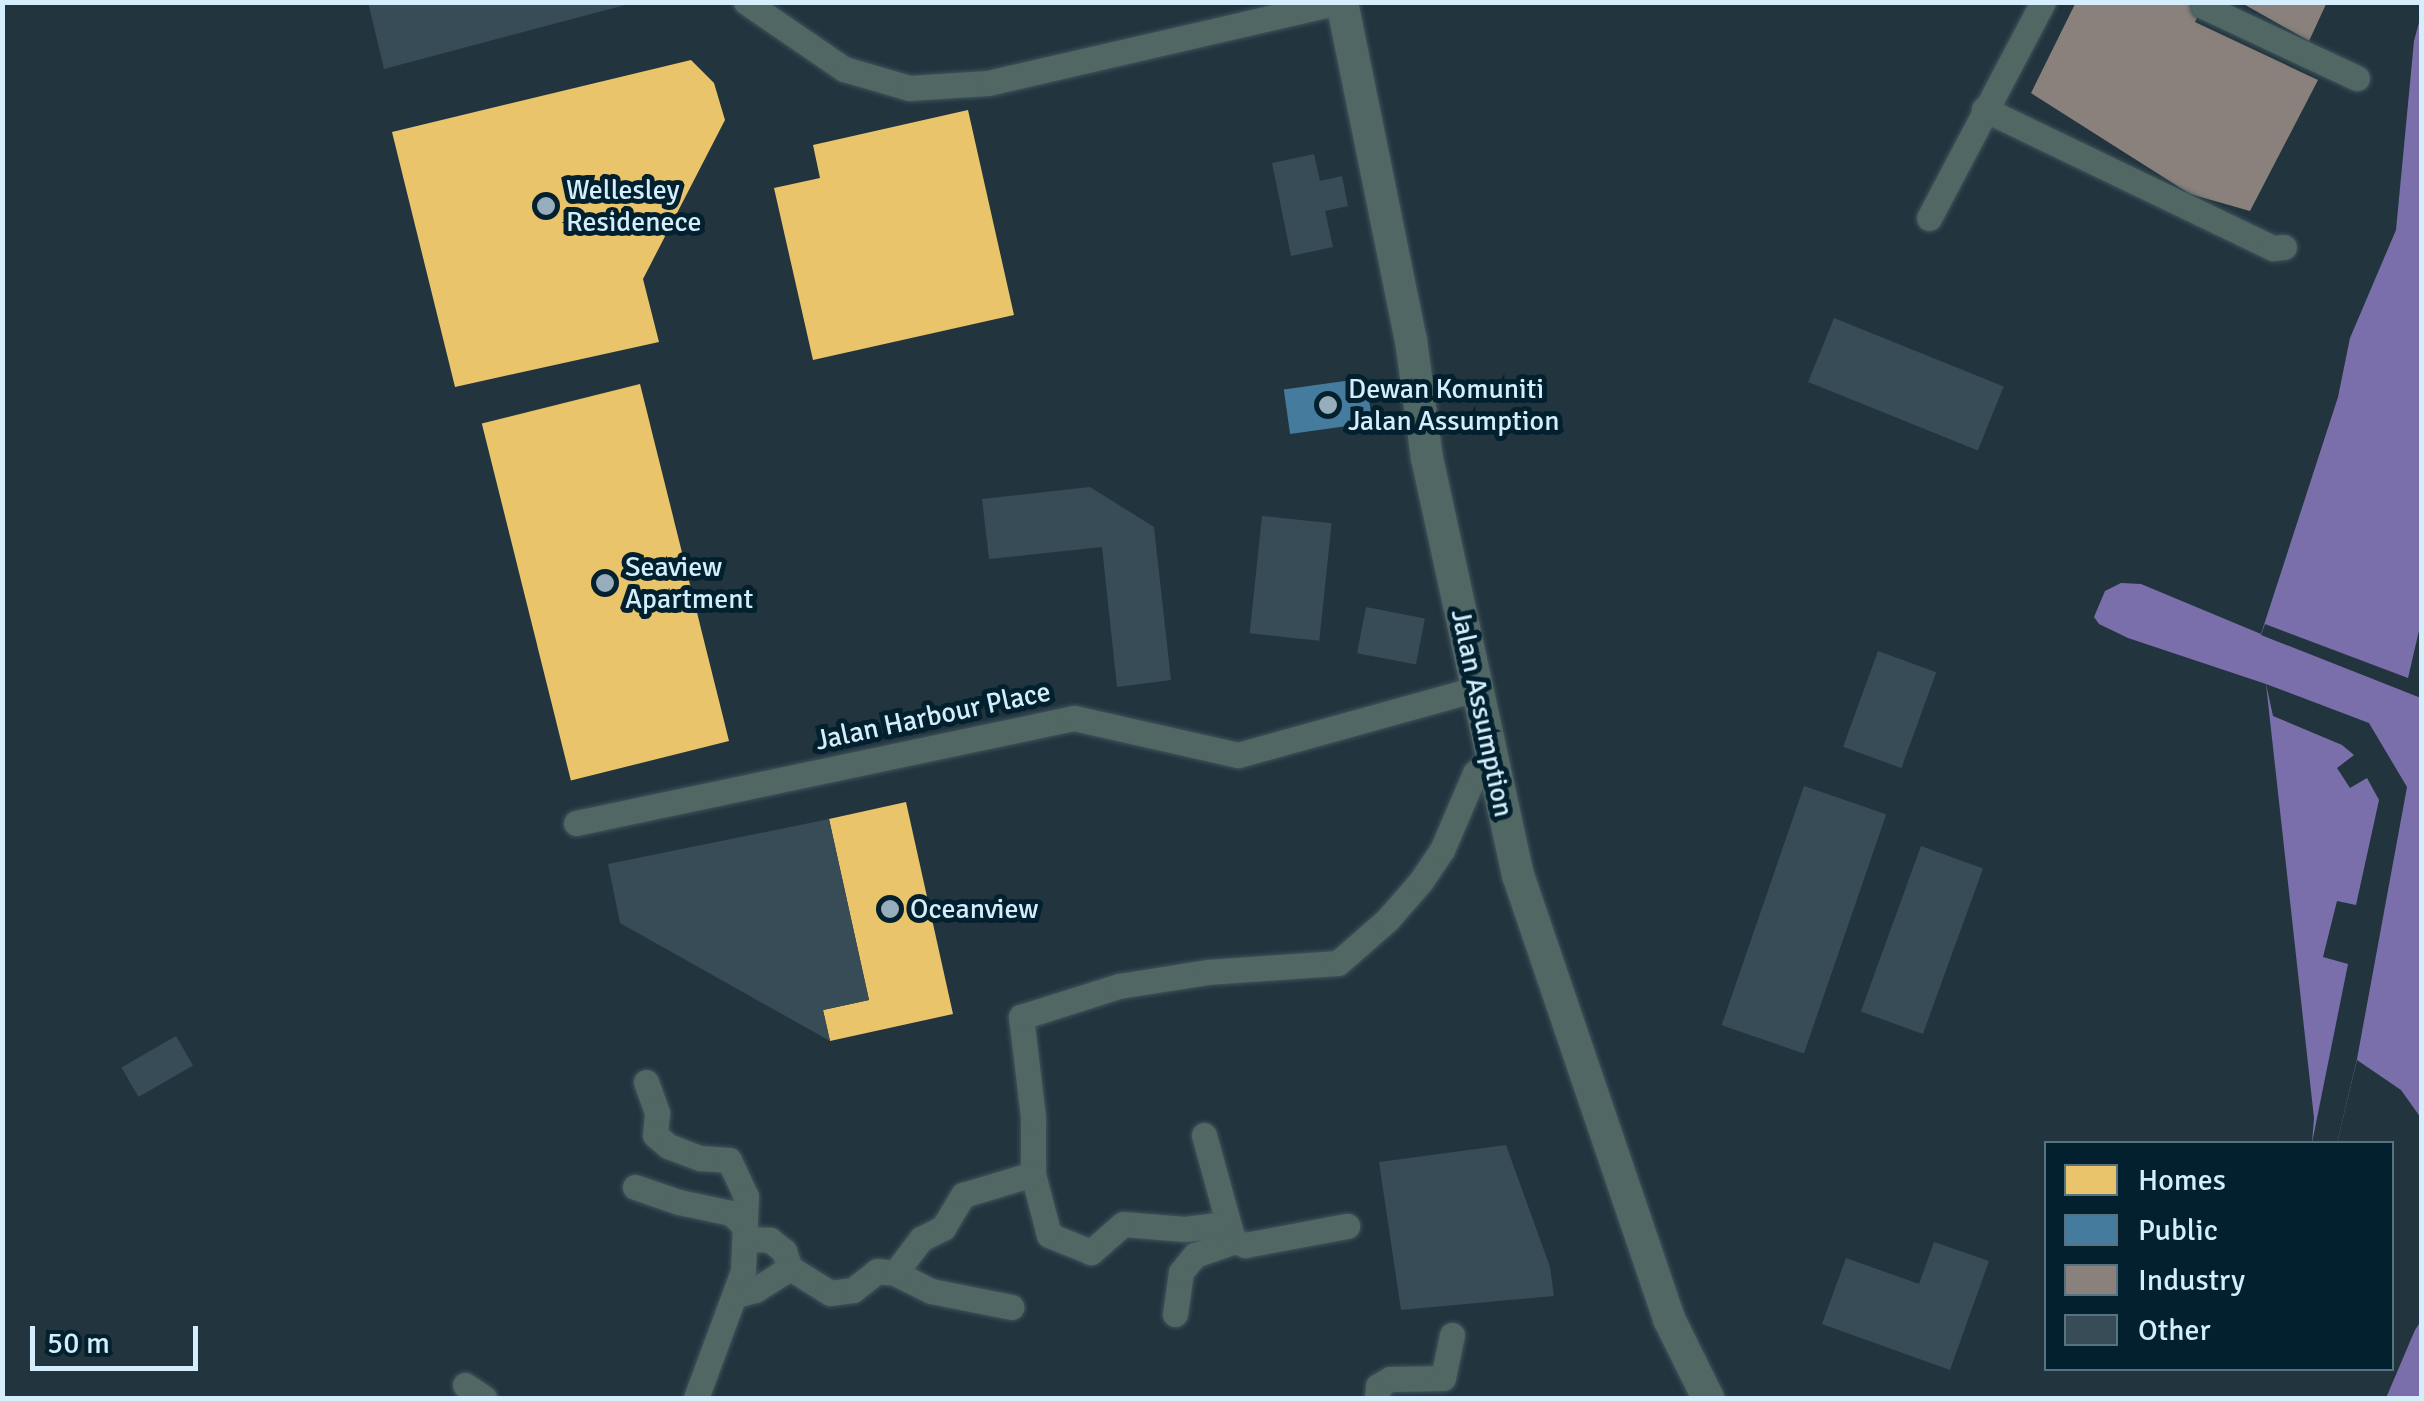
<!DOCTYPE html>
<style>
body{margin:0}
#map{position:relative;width:2424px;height:1401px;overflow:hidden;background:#22353f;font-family:Signika,sans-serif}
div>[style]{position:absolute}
.water>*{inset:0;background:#7b6fab}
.pier>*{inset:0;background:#22353f}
.homes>*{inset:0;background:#e9c46a;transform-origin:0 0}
.public>*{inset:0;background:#457b9d;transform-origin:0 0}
.industry>*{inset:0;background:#8a817c}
.building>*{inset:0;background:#374c56;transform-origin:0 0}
.roads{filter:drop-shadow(0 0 2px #41525b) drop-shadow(0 0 2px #41525b)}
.minor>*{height:25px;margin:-12.5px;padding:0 12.5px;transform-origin:12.5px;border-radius:12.5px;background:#506764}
.tertiary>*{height:32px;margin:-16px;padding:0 16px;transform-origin:16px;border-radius:16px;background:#506764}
.dots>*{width:28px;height:28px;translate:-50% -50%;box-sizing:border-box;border:5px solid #03202e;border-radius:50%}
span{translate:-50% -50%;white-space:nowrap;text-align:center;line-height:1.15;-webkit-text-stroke:10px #03202e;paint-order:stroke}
.poi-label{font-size:28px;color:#d4eefe}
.left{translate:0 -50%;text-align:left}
.street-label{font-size:28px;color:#d4eefe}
.frame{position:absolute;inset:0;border:5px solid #d4eefe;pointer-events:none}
.legend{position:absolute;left:2044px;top:1141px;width:350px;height:230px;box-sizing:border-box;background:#03202e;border:2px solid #577281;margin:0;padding:12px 18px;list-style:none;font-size:30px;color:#d4eefe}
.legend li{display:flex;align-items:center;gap:20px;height:50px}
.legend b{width:50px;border:2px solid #577281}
.scale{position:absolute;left:30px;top:1326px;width:168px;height:45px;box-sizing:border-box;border:5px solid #d4eefe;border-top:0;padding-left:12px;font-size:30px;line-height:35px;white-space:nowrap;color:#d4eefe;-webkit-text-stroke:8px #03202e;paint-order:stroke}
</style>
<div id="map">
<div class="water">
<div style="clip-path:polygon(2421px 15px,2421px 1118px,2401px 1090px,2357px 1060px,2337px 1143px,2312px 1143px,2314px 1118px,2266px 684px,2128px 638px,2099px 624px,2094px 617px,2105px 591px,2121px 583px,2141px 584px,2261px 634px,2338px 397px,2350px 338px,2396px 230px,2414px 41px)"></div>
<div style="clip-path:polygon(2421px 1321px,2421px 1398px,2386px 1398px,2415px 1330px)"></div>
</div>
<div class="pier">
<div style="clip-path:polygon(2421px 622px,2421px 698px,2261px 635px,2265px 624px,2408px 678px)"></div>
<div style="clip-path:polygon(2266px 684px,2369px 723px,2407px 787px,2357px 1059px,2337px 1143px,2312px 1143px,2348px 964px,2323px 957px,2337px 901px,2356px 905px,2379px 800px,2367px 778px,2350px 788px,2337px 768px,2354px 755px,2342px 745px,2273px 716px)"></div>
</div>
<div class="homes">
<div style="clip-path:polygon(691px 60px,714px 83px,725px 120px,643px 279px,659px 342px,455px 387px,392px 132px)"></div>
<div style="clip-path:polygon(968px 110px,1014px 315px,813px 360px,774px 188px,820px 178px,813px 145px)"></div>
<div style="left:640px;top:384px;width:368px;height:163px;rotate:76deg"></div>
<div style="clip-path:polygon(906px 802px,953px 1014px,830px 1041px,823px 1010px,869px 1000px,829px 819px)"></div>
</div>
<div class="public">
<div style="left:1366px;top:378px;width:45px;height:83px;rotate:82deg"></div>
</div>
<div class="industry">
<div style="clip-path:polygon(2076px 2px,2204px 2px,2195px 22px,2318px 80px,2250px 211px,2190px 194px,2031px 93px)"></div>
<div style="clip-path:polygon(2240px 2px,2327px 2px,2309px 41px)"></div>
</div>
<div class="building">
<div style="clip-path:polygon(368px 2px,629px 2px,629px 4px,384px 69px)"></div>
<div style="clip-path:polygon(1314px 154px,1320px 181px,1342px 176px,1348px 206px,1325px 211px,1333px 247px,1291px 256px,1272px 163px)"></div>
<div style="left:1834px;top:318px;width:183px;height:69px;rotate:22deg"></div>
<div style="clip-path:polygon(1090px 487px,1154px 527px,1171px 680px,1117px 687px,1102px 547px,989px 559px,982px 499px)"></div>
<div style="left:1262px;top:516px;width:70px;height:118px;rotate:6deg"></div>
<div style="left:1366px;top:607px;width:60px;height:47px;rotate:11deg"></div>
<div style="left:1878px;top:651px;width:62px;height:102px;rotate:20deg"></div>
<div style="left:1804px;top:786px;width:87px;height:253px;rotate:19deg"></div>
<div style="clip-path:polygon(829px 819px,869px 1000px,823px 1010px,830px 1041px,620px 923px,608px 864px)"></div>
<div style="left:1921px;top:846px;width:66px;height:176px;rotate:20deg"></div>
<div style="left:176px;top:1036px;width:34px;height:63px;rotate:60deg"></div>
<div style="clip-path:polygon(1506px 1145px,1550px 1267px,1554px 1296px,1401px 1310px,1379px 1162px)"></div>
<div style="clip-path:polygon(1934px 1242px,1989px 1261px,1950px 1370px,1822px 1324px,1846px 1258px,1919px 1284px)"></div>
</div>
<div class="roads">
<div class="minor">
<div style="left:746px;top:2px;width:119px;rotate:34.4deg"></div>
<div style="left:844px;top:69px;width:68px;rotate:16.3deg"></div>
<div style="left:909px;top:88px;width:79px;rotate:-3.6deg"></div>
<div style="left:988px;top:83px;width:360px;rotate:-13deg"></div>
<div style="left:2203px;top:6px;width:170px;rotate:25.1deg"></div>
<div style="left:1984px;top:109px;width:321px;rotate:25.7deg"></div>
<div style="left:2273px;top:248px;width:11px;rotate:-5deg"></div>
<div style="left:1929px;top:218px;width:244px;rotate:-62.2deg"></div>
<div style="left:576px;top:823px;width:509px;rotate:-11.91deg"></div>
<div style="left:1074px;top:718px;width:168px;rotate:12.7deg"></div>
<div style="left:1238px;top:755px;width:247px;rotate:-15.5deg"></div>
<div style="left:646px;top:1082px;width:33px;rotate:70deg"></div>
<div style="left:657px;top:1113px;width:22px;rotate:95deg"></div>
<div style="left:655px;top:1135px;width:17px;rotate:40deg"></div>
<div style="left:668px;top:1146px;width:34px;rotate:21deg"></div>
<div style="left:700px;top:1158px;width:29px;rotate:4deg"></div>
<div style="left:729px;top:1160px;width:40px;rotate:65deg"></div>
<div style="left:746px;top:1196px;width:75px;rotate:92.3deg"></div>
<div style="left:743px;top:1271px;width:135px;rotate:110.3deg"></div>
<div style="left:1204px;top:1135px;width:106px;rotate:74.6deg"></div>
<div style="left:635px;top:1187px;width:46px;rotate:18.8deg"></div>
<div style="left:679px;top:1202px;width:53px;rotate:11.9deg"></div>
<div style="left:731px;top:1213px;width:18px;rotate:43deg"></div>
<div style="left:1225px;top:1224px;width:41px;rotate:173deg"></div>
<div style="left:1184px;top:1229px;width:61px;rotate:-175.3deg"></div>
<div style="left:1123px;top:1224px;width:43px;rotate:138.8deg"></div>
<div style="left:1091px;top:1252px;width:45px;rotate:-158deg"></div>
<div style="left:1049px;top:1235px;width:63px;rotate:-104.7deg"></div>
<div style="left:1033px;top:1174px;width:57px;rotate:-90deg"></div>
<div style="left:1033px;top:1117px;width:101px;rotate:-96.8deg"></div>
<div style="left:1021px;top:1017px;width:103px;rotate:-17.6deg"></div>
<div style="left:1119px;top:986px;width:89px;rotate:-9deg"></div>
<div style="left:1207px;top:972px;width:131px;rotate:-3.9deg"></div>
<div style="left:1338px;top:963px;width:67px;rotate:-41.3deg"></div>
<div style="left:1388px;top:919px;width:50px;rotate:-49deg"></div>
<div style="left:1421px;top:881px;width:37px;rotate:-56deg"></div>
<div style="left:1442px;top:850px;width:84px;rotate:-66.8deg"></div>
<div style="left:1475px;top:773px;width:21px;rotate:-41deg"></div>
<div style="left:747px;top:1239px;width:23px;rotate:2deg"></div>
<div style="left:770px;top:1240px;width:18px;rotate:38deg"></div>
<div style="left:784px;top:1251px;width:18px;rotate:71deg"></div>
<div style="left:790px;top:1268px;width:47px;rotate:32deg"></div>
<div style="left:830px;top:1293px;width:23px;rotate:-7deg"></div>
<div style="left:853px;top:1290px;width:31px;rotate:-38deg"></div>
<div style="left:877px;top:1271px;width:18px;rotate:6deg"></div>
<div style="left:895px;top:1273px;width:40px;rotate:26.6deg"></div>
<div style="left:931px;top:1291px;width:82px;rotate:11.3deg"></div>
<div style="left:895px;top:1273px;width:43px;rotate:-52.6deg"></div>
<div style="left:921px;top:1239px;width:25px;rotate:-27deg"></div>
<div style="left:943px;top:1228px;width:39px;rotate:-59deg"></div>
<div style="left:963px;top:1195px;width:73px;rotate:-16.7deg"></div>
<div style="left:735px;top:1295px;width:21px;rotate:-14deg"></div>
<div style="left:755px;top:1290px;width:41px;rotate:-32.2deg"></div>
<div style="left:1175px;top:1314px;width:42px;rotate:-81.9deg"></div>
<div style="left:1181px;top:1272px;width:22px;rotate:-51deg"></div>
<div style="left:1195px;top:1255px;width:42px;rotate:-19.3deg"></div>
<div style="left:1235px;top:1241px;width:11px;rotate:22deg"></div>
<div style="left:1245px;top:1245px;width:104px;rotate:-10.6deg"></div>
<div style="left:465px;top:1385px;width:23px;rotate:34deg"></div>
<div style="left:1377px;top:1398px;width:12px;rotate:-85deg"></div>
<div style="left:1378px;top:1386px;width:14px;rotate:-30deg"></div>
<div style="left:1390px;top:1379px;width:53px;rotate:-1.1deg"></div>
<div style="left:1443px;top:1378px;width:44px;rotate:-78.2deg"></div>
</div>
<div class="tertiary">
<div style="left:1342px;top:2px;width:345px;rotate:78.5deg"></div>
<div style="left:1411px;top:340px;width:119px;rotate:82.3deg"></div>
<div style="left:1427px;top:458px;width:427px;rotate:77.7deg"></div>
<div style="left:1518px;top:875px;width:469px;rotate:71.2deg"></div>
<div style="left:1669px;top:1319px;width:88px;rotate:63.7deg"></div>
</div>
</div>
<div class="dots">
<div style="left:546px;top:206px;background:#96adbb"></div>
<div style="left:1328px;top:405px;background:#96adbb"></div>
<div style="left:605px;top:583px;background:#96adbb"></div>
<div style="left:890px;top:909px;background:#96adbb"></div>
</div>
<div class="poi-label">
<span class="left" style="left:566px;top:206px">Wellesley<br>Residenece</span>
<span class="left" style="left:1348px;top:405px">Dewan Komuniti<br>Jalan Assumption</span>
<span class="left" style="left:625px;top:583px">Seaview<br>Apartment</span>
<span class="left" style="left:910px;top:909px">Oceanview</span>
</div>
<div class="street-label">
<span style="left:1482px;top:713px;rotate:78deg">Jalan Assumption</span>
<span style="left:933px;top:716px;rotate:-12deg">Jalan Harbour Place</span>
</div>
<div class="frame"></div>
<ul class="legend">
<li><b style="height:28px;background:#e9c46a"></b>Homes</li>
<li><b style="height:28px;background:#457b9d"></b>Public</li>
<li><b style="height:28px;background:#8a817c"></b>Industry</li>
<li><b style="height:28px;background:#374c56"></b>Other</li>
</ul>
<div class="scale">50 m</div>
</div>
